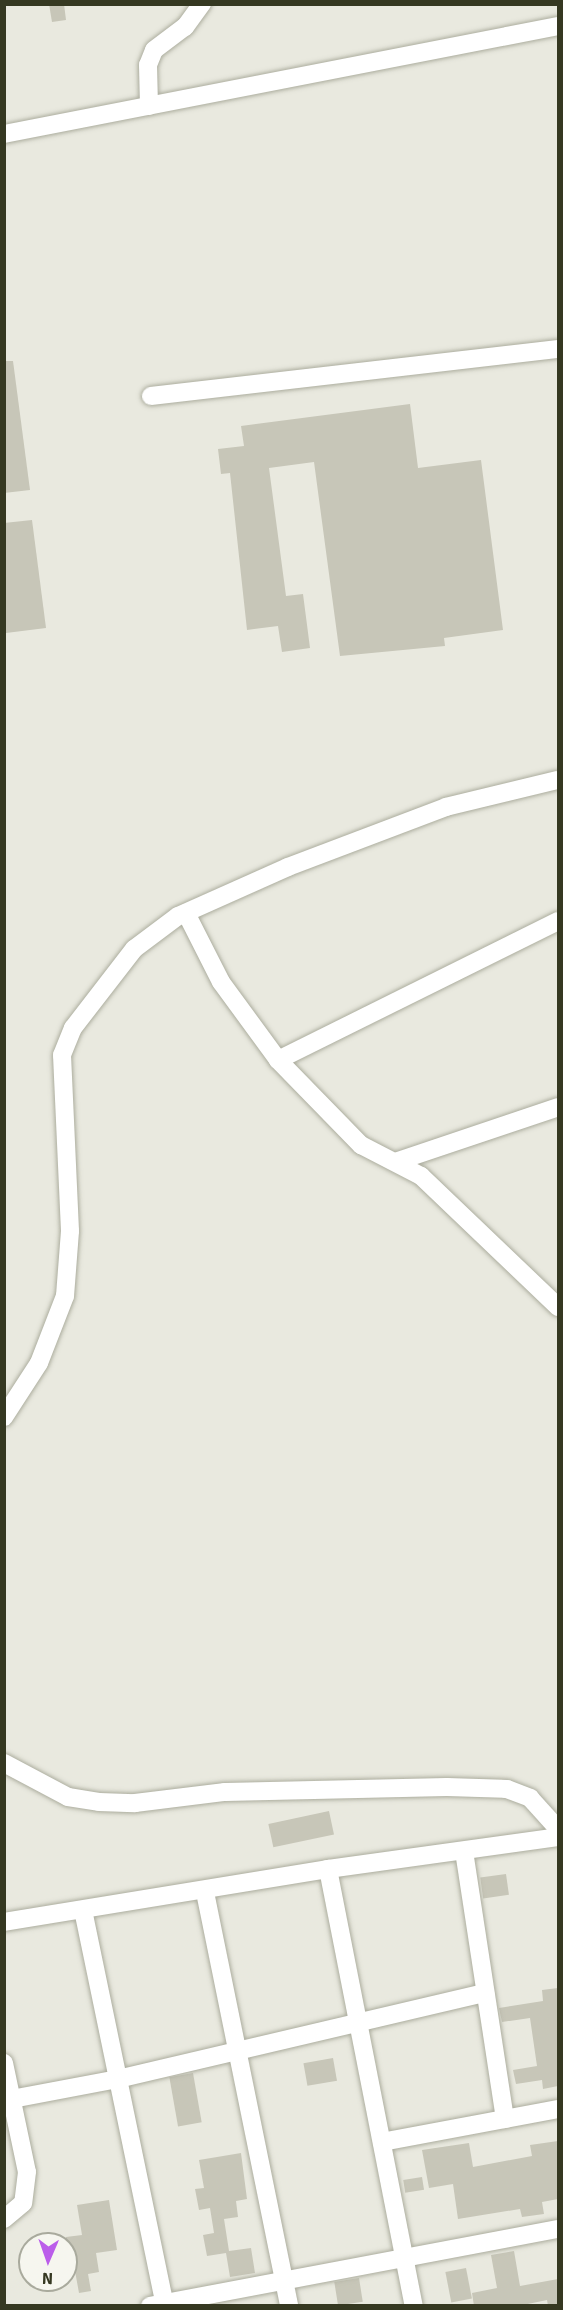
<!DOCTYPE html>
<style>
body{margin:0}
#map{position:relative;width:563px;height:2310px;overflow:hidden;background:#e9e9df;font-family:Signika,sans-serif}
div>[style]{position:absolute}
.building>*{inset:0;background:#c7c6b8;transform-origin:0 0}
.roads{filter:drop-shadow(0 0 2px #acad9e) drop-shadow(0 0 2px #acad9e)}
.minor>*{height:18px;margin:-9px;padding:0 9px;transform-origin:9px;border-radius:9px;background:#fff}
span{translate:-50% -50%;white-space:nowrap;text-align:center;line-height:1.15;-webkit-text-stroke:4.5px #f6f6ef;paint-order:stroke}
.frame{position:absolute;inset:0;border:6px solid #353821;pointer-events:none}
.north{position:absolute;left:18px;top:2232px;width:60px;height:60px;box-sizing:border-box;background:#f6f6ef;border:2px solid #a9aa9d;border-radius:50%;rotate:182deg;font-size:16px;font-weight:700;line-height:24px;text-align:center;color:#353821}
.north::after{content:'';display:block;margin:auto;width:21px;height:27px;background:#bb5dea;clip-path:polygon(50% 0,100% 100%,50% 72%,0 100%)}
</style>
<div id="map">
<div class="building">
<div style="clip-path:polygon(49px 4px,64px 4px,66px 20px,52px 22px)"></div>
<div style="clip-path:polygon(4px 361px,13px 361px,30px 490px,4px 493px)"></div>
<div style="clip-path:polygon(410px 404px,418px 468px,481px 460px,503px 630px,444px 638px,445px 646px,340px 656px,314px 462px,269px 468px,286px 596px,303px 594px,310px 648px,282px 652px,278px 626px,247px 630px,230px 473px,221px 474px,218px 449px,244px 446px,241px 426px)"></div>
<div style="clip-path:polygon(32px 520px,46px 628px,6px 633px,4px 523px)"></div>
<div style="left:329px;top:1811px;width:24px;height:62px;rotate:78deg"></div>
<div style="left:506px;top:1874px;width:21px;height:26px;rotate:82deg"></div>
<div style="clip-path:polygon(558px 1988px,558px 2086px,543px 2089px,542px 2080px,516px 2084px,513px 2070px,537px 2066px,530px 2018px,502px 2022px,499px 2008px,543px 2001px,542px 1990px)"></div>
<div style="left:333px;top:2058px;width:23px;height:30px;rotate:80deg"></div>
<div style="left:193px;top:2073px;width:50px;height:24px;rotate:80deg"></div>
<div style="clip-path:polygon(558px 2141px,558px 2199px,542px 2202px,544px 2214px,522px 2217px,520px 2209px,458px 2219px,453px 2184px,429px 2188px,422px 2150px,469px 2143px,473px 2167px,532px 2156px,530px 2145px)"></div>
<div style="clip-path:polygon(241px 2153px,247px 2199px,236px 2201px,238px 2217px,224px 2219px,229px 2251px,251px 2248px,255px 2273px,230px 2277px,226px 2253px,207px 2256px,203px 2235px,214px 2233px,210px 2208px,199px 2210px,195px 2189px,204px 2188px,199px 2160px)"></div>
<div style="left:422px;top:2177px;width:13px;height:19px;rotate:81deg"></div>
<div style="clip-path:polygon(109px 2200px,117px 2250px,96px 2253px,99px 2272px,88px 2274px,91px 2291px,79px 2293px,75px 2271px,66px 2272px,66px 2237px,82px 2235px,77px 2205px)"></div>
<div style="clip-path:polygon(514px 2251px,520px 2286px,558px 2279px,558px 2306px,548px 2306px,547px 2300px,518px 2306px,474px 2306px,472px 2293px,497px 2288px,491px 2255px)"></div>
<div style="left:466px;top:2268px;width:31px;height:21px;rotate:79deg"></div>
<div style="left:359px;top:2278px;width:24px;height:25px;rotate:81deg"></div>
</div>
<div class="roads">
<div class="minor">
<div style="left:149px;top:106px;width:41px;rotate:-91.4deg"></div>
<div style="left:148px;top:65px;width:16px;rotate:-68deg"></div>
<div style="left:154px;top:50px;width:39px;rotate:-37deg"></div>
<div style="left:185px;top:27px;width:29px;rotate:-54deg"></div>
<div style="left:4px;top:134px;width:564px;rotate:-11.03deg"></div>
<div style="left:151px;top:396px;width:410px;rotate:-6.6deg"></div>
<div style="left:186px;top:913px;width:77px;rotate:63.1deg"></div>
<div style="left:221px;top:982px;width:97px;rotate:53.8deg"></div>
<div style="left:278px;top:1060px;width:119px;rotate:45.7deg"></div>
<div style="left:361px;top:1145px;width:68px;rotate:27.3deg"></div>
<div style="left:421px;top:1176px;width:190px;rotate:43.7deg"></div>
<div style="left:278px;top:1060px;width:313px;rotate:-26.4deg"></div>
<div style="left:398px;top:1161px;width:169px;rotate:-18.6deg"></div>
<div style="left:4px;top:1417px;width:64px;rotate:-57.1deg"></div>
<div style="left:39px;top:1363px;width:72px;rotate:-68.8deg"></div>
<div style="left:65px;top:1296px;width:65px;rotate:-85.6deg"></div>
<div style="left:70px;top:1231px;width:176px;rotate:-92.6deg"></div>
<div style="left:62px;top:1055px;width:29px;rotate:-68deg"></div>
<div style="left:73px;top:1028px;width:100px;rotate:-52.3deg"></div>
<div style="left:134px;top:949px;width:55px;rotate:-36.9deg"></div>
<div style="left:178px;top:916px;width:120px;rotate:-24deg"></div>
<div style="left:288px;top:867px;width:169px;rotate:-20.8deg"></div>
<div style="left:446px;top:807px;width:115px;rotate:-13.6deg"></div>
<div style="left:4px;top:1763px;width:72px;rotate:28deg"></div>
<div style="left:68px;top:1797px;width:31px;rotate:9deg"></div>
<div style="left:99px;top:1802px;width:36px;rotate:2deg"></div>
<div style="left:135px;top:1803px;width:91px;rotate:-7deg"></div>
<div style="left:225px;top:1792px;width:222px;rotate:-1.3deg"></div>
<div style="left:447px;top:1787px;width:60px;rotate:1.9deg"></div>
<div style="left:507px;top:1789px;width:25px;rotate:21deg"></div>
<div style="left:530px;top:1798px;width:42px;rotate:47.9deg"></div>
<div style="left:464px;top:1851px;width:271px;rotate:81.3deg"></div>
<div style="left:328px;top:1869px;width:445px;rotate:78.9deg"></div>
<div style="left:205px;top:1892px;width:422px;rotate:78.5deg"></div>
<div style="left:83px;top:1910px;width:404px;rotate:78.3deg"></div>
<div style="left:4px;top:1922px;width:328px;rotate:-9.3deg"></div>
<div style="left:328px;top:1869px;width:232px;rotate:-7.9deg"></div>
<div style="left:4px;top:2063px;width:111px;rotate:78.1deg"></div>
<div style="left:27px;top:2172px;width:31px;rotate:97deg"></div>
<div style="left:23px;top:2203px;width:25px;rotate:140deg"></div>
<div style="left:12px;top:2099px;width:108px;rotate:-10.7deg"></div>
<div style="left:118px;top:2079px;width:377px;rotate:-13.2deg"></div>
<div style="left:382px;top:2142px;width:179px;rotate:-10.6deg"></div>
<div style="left:150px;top:2306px;width:415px;rotate:-10.7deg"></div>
</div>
</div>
<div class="frame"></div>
<div class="north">N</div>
</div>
